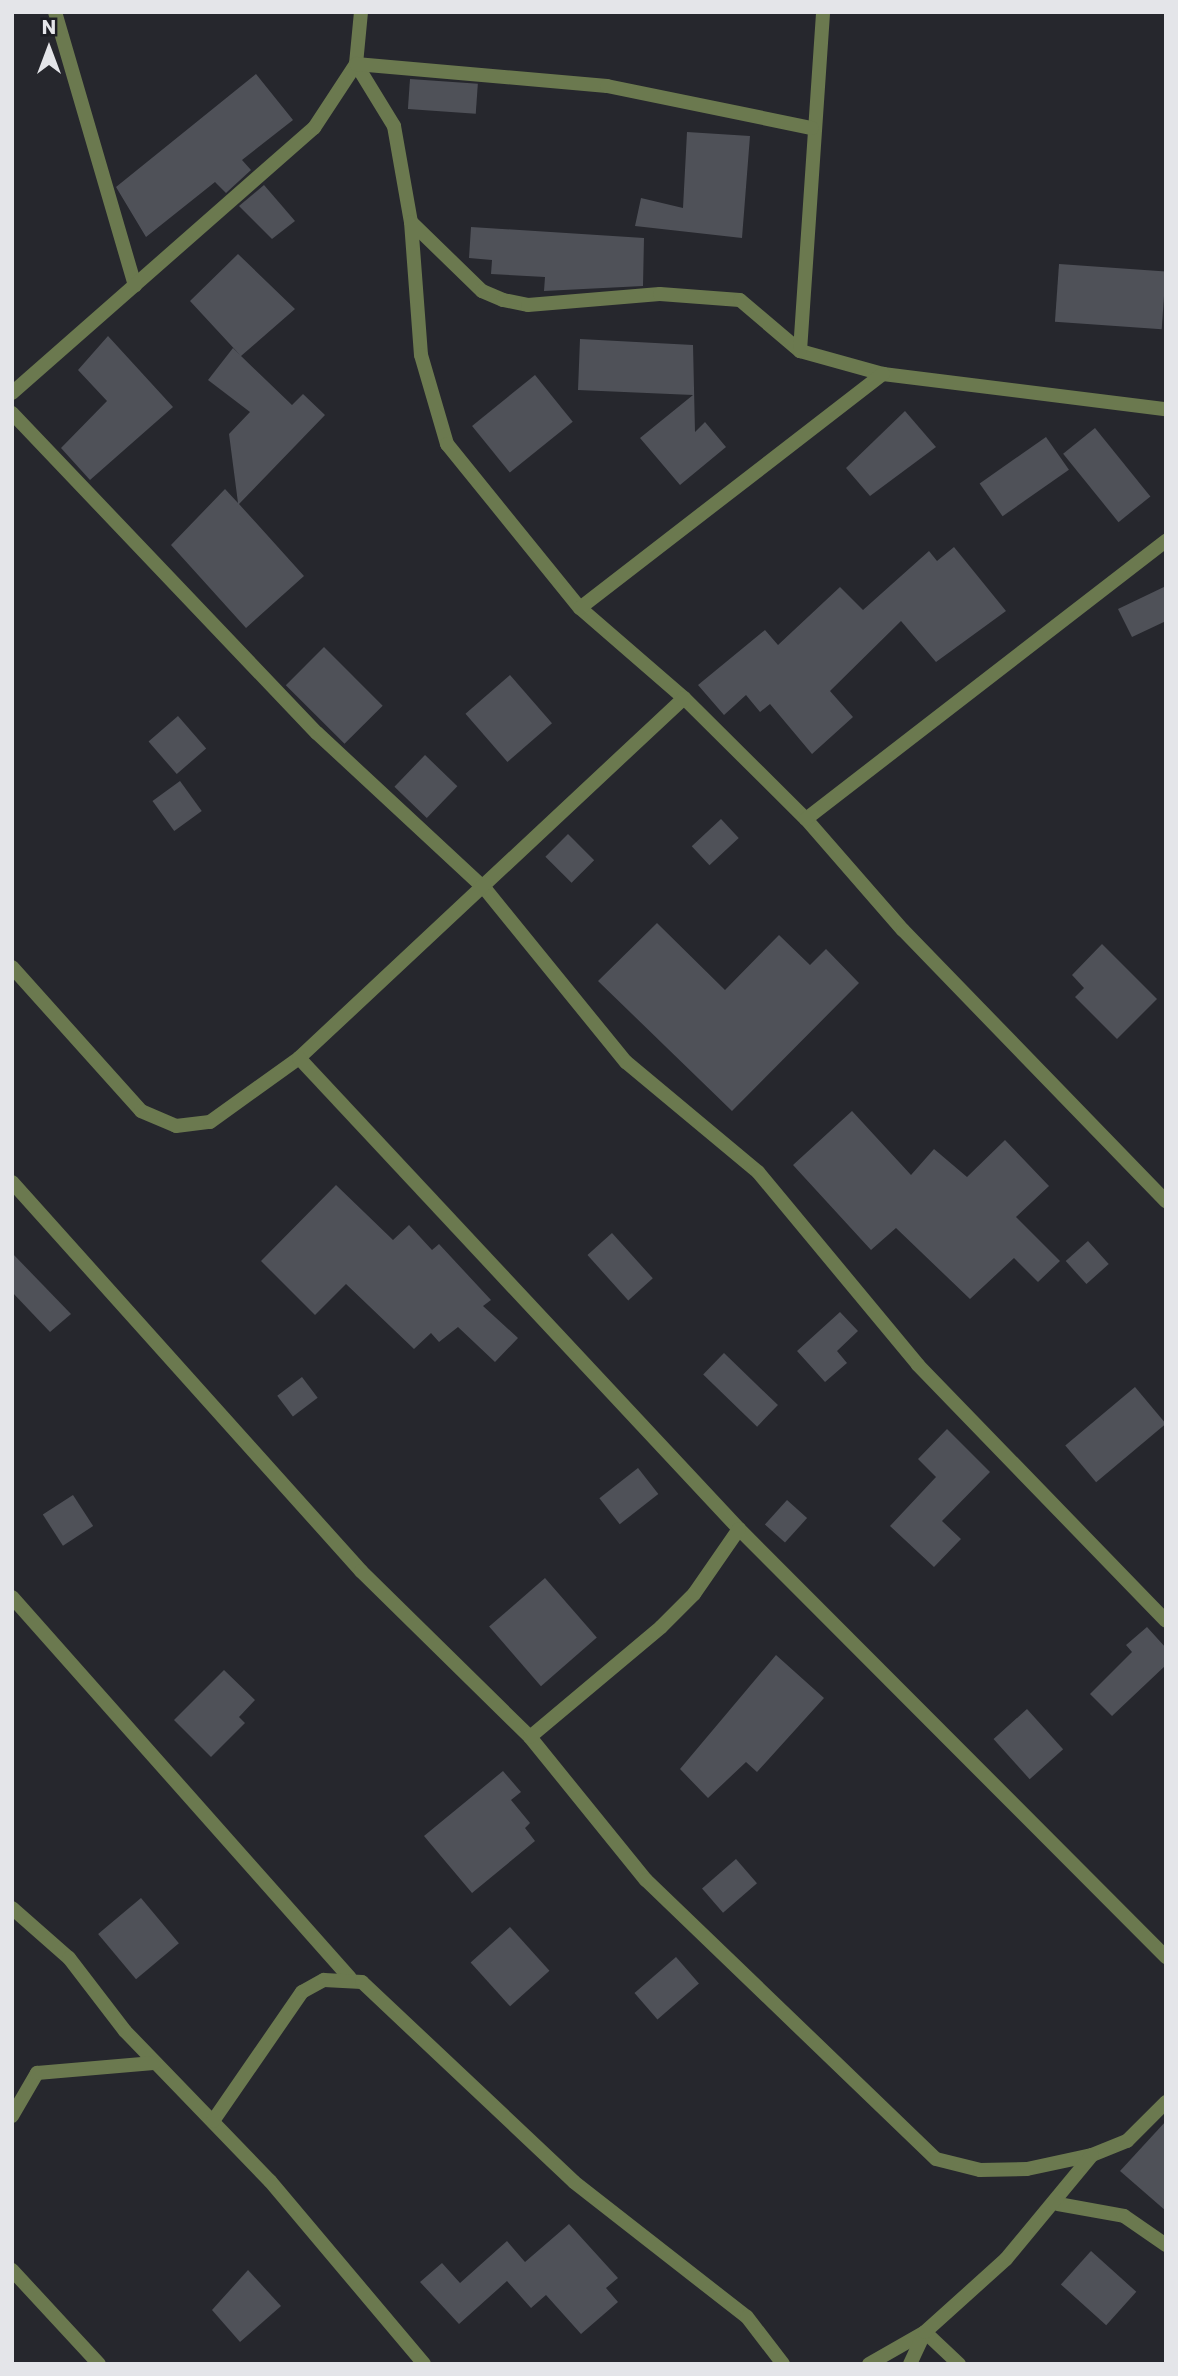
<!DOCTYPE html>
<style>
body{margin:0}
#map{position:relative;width:1178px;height:2376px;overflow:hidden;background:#26272d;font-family:Poppins,sans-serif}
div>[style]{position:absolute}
.building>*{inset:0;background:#4f5158;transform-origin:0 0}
.street>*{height:14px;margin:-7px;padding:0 7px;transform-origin:7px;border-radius:7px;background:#6b794f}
span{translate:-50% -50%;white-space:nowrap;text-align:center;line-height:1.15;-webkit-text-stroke:6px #1c1d23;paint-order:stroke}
.frame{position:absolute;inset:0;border:14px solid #e4e5e9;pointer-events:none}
.north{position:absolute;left:14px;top:14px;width:70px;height:70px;-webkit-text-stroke:5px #1c1d23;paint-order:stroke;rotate:0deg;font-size:19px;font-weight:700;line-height:28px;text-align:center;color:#e4e5e9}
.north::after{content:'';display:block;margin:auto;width:24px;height:32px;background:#e4e5e9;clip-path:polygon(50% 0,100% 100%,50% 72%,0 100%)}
</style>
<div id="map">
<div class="building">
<div style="clip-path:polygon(256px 74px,293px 120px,242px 160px,251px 170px,226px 193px,215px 182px,146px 237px,116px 187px)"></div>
<div style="left:410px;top:79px;width:68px;height:30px;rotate:4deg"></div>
<div style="clip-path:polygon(687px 132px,750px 136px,742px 238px,635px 226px,641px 198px,683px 208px)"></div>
<div style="clip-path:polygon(264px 185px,295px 221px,272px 239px,239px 206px)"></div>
<div style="clip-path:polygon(471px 227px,644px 238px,643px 286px,544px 291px,545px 277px,491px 274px,492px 260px,469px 258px)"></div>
<div style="clip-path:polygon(238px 254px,295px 309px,241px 356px,292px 405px,303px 394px,325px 415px,239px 504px,304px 576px,246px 628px,171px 545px,225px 489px,238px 503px,229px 434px,250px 412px,208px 380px,233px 348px,240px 355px,190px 301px)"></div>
<div style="left:1059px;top:264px;width:107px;height:58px;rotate:4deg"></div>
<div style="clip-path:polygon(108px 336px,173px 407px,90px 480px,61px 448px,107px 401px,78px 370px)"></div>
<div style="clip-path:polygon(580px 339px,693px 345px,695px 432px,705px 422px,726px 447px,680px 485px,640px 438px,693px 395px,578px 390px)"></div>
<div style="left:535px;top:375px;width:60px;height:81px;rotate:51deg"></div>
<div style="clip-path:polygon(905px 411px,936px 447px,870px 496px,846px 468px)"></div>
<div style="left:1095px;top:428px;width:88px;height:41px;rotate:51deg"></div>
<div style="left:1046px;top:437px;width:40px;height:81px;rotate:55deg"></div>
<div style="clip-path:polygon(954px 547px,1006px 611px,936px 662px,901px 621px,830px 691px,853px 717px,812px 754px,770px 704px,760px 712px,746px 695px,724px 715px,698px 685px,765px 630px,778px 645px,840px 587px,863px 610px,929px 551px,937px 561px)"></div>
<div style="clip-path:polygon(1166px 586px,1166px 621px,1132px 637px,1118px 609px)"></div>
<div style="left:324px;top:647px;width:83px;height:54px;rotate:45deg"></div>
<div style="left:510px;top:675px;width:64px;height:59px;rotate:49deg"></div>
<div style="left:178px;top:716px;width:43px;height:39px;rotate:49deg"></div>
<div style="left:425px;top:755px;width:45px;height:44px;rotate:44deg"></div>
<div style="left:180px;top:781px;width:37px;height:34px;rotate:54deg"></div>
<div style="left:721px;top:819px;width:26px;height:40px;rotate:47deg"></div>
<div style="left:568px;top:834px;width:37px;height:32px;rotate:45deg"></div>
<div style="clip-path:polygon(657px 923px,725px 990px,779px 935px,810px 965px,826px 949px,859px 983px,732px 1111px,598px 981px)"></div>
<div style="clip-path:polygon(1102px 944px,1157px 999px,1117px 1039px,1075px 997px,1084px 988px,1072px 975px)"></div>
<div style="clip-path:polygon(852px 1111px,911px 1175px,934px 1149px,967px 1177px,1005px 1140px,1049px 1186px,1016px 1217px,1060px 1261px,1038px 1282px,1014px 1258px,970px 1299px,896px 1228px,871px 1250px,793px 1165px)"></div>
<div style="clip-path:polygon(336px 1185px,393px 1240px,409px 1225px,432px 1250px,439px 1244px,491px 1300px,483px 1306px,518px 1338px,495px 1362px,458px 1327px,439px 1342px,431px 1333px,414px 1349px,346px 1284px,315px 1315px,261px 1261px)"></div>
<div style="left:612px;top:1233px;width:61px;height:33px;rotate:48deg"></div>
<div style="left:1088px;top:1241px;width:31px;height:30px;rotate:48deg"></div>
<div style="clip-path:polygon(12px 1253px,71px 1314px,50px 1332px,12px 1292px)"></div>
<div style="clip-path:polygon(840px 1312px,858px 1331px,837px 1351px,847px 1363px,825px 1382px,797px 1351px)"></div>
<div style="left:724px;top:1353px;width:75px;height:30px;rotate:44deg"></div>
<div style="left:302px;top:1377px;width:26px;height:31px;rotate:53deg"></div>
<div style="left:1135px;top:1387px;width:48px;height:91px;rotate:50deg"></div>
<div style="clip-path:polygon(947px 1429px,990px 1472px,942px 1521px,961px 1539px,934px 1567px,890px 1526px,936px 1477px,918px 1459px)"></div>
<div style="left:638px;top:1468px;width:33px;height:49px;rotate:52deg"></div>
<div style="left:73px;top:1495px;width:37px;height:36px;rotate:57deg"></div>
<div style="left:787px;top:1500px;width:27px;height:33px;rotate:42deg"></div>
<div style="left:545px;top:1578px;width:79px;height:74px;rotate:49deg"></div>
<div style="clip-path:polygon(1147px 1627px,1166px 1648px,1166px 1665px,1112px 1716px,1090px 1694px,1132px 1652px,1126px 1645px)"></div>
<div style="clip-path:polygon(776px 1655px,824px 1698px,757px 1772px,746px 1762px,708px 1798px,680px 1769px)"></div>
<div style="clip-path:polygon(224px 1670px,255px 1700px,239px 1717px,245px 1723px,211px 1757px,174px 1720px)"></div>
<div style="left:1027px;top:1709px;width:54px;height:45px;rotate:48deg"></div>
<div style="clip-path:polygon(503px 1771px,521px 1792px,511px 1800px,530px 1823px,525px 1828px,535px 1841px,472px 1893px,424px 1836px)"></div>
<div style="left:736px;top:1859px;width:32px;height:45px;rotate:49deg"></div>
<div style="left:141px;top:1898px;width:59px;height:56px;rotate:50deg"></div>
<div style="left:510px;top:1927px;width:59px;height:53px;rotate:48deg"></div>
<div style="left:676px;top:1957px;width:35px;height:55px;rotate:49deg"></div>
<div style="clip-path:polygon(1166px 2121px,1166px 2211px,1120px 2171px)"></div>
<div style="clip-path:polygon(569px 2224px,618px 2278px,606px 2288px,618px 2302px,581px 2334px,546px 2295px,531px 2308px,507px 2281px,459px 2324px,420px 2282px,442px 2263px,460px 2283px,507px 2241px,525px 2262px)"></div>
<div style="left:1091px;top:2251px;width:61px;height:45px;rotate:42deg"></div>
<div style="clip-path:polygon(248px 2270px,281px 2306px,240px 2342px,212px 2310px)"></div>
</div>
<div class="street">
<div style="left:55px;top:12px;width:285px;rotate:73.7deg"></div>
<div style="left:361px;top:12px;width:52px;rotate:95.5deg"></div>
<div style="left:356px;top:64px;width:73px;rotate:58.5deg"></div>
<div style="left:394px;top:126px;width:97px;rotate:80deg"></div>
<div style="left:411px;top:222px;width:133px;rotate:85.7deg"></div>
<div style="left:421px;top:355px;width:93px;rotate:73.7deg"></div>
<div style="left:447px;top:444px;width:211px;rotate:51deg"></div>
<div style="left:580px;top:608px;width:138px;rotate:40.9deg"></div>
<div style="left:684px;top:698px;width:172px;rotate:44.8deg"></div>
<div style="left:806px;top:819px;width:147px;rotate:48.9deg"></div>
<div style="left:903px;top:930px;width:378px;rotate:45.9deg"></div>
<div style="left:411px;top:222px;width:99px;rotate:44.2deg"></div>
<div style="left:482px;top:291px;width:23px;rotate:23deg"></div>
<div style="left:503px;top:300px;width:25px;rotate:11deg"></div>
<div style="left:528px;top:305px;width:132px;rotate:-4.8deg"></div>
<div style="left:660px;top:294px;width:80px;rotate:4.3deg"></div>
<div style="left:740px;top:300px;width:79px;rotate:40.4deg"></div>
<div style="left:800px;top:351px;width:86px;rotate:15.5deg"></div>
<div style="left:883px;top:374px;width:285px;rotate:7.1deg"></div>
<div style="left:800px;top:351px;width:340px;rotate:-86.1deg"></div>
<div style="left:12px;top:393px;width:402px;rotate:-41.3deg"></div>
<div style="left:314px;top:128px;width:77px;rotate:-56.7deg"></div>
<div style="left:356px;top:64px;width:252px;rotate:5deg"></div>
<div style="left:607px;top:86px;width:209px;rotate:11.6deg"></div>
<div style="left:12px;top:413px;width:442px;rotate:46.4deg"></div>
<div style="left:317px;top:733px;width:231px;rotate:42.9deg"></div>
<div style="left:486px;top:890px;width:222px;rotate:50.9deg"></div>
<div style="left:626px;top:1062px;width:172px;rotate:39.8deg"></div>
<div style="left:758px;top:1172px;width:251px;rotate:50.3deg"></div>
<div style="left:918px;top:1365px;width:356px;rotate:45.9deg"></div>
<div style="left:580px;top:608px;width:383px;rotate:-37.7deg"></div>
<div style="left:806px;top:819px;width:455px;rotate:-37.7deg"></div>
<div style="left:12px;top:967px;width:193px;rotate:48.1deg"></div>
<div style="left:141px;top:1111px;width:38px;rotate:23deg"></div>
<div style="left:176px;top:1126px;width:34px;rotate:-7deg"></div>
<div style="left:210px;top:1122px;width:110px;rotate:-35.7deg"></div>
<div style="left:299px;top:1058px;width:527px;rotate:-43.08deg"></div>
<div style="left:299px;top:1058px;width:645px;rotate:46.95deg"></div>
<div style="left:739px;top:1529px;width:605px;rotate:45.07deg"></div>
<div style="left:12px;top:1182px;width:523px;rotate:48.1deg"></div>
<div style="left:361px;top:1571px;width:237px;rotate:44.5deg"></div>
<div style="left:530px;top:1737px;width:184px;rotate:51deg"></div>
<div style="left:646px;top:1880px;width:402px;rotate:43.9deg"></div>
<div style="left:936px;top:2159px;width:45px;rotate:14deg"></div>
<div style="left:980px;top:2170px;width:47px;rotate:-1.2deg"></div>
<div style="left:1027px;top:2169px;width:66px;rotate:-12.2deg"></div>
<div style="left:1092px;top:2155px;width:38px;rotate:-22deg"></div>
<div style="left:1127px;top:2141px;width:55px;rotate:-45deg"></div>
<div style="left:12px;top:1597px;width:509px;rotate:48.42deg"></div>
<div style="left:530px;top:1737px;width:171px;rotate:-40deg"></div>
<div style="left:661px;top:1627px;width:47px;rotate:-45deg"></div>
<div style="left:694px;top:1594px;width:79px;rotate:-55.3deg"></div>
<div style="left:12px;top:1908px;width:76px;rotate:41.3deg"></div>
<div style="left:69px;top:1958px;width:92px;rotate:52.5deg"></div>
<div style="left:125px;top:2031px;width:209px;rotate:46deg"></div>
<div style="left:270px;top:2181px;width:239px;rotate:49.9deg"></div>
<div style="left:12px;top:2116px;width:50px;rotate:-59.8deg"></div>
<div style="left:37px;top:2073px;width:117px;rotate:-4.9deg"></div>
<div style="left:213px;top:2121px;width:157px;rotate:-55.4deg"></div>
<div style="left:302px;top:1992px;width:25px;rotate:-29deg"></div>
<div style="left:324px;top:1980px;width:38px;rotate:3deg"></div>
<div style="left:362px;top:1982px;width:291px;rotate:43.3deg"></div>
<div style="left:574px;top:2182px;width:219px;rotate:38deg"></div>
<div style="left:747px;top:2317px;width:59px;rotate:52.5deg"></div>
<div style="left:1058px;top:2204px;width:67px;rotate:10.3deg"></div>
<div style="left:1124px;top:2216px;width:51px;rotate:34.6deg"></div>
<div style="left:12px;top:2270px;width:128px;rotate:47.2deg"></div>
<div style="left:869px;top:2364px;width:64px;rotate:-29.7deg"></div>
<div style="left:925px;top:2332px;width:47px;rotate:43.3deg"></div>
<div style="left:910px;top:2364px;width:35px;rotate:-65deg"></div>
<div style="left:925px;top:2332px;width:109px;rotate:-42deg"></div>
<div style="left:1006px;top:2259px;width:135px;rotate:-50.4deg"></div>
</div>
<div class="frame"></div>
<div class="north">N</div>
</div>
